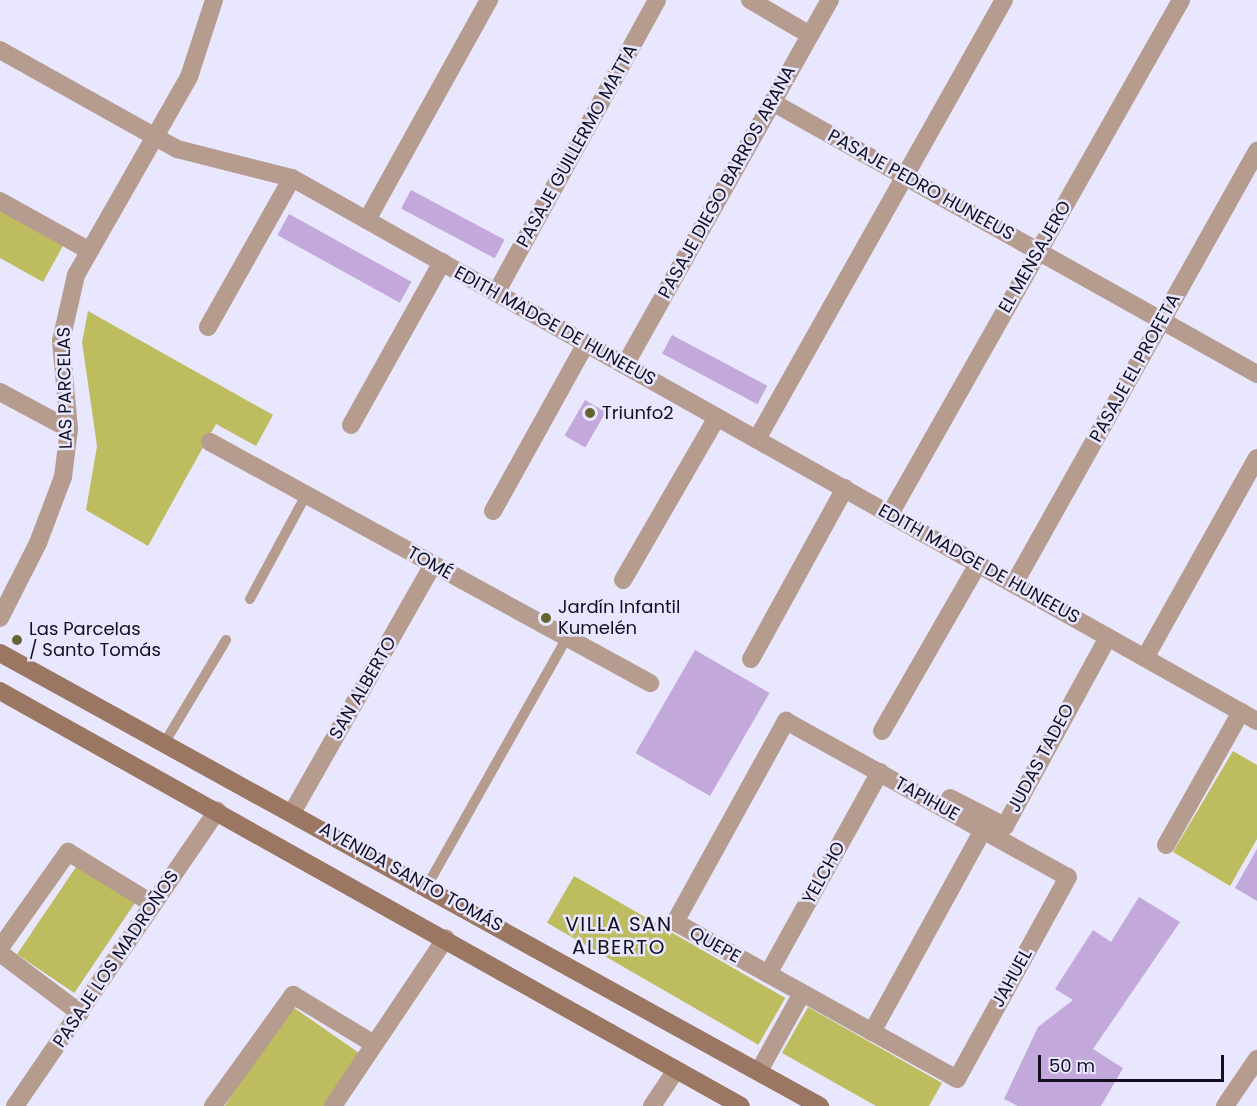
<!DOCTYPE html>
<meta charset="utf-8">
<style>
body{margin:0}
#map{position:relative;width:1257px;height:1106px;overflow:hidden;background:#e8e7fe;font-family:Poppins,sans-serif}
div>[style]{position:absolute}
.green>*{inset:0;background:#bdbc5e;transform-origin:0 0}
.building>*{inset:0;background:#c3a8dc;transform-origin:0 0}
.service>*{height:10px;margin:-5px;padding:0 5px;transform-origin:5px;border-radius:5px;background:#b59c8f}
.minor>*{height:18px;margin:-9px;padding:0 9px;transform-origin:9px;border-radius:9px;background:#b59c8f}
.tertiary>*{height:18px;margin:-9px;padding:0 9px;transform-origin:9px;border-radius:9px;background:#b59c8f}
.secondary>*{height:18px;margin:-9px;padding:0 9px;transform-origin:9px;border-radius:9px;background:#9a7663}
.dots>*{width:16px;height:16px;translate:-50% -50%;box-sizing:border-box;border:3px solid #e8e7fe;border-radius:50%}
span{translate:-50% -50%;white-space:nowrap;text-align:center;line-height:1.15;-webkit-text-stroke:5px #e8e7fe;paint-order:stroke}
.street-label{font-size:18px;color:#120f23}
.poi-label{font-size:18px;color:#120f23}
.left{translate:0 -50%;text-align:left}
.neighbourhood-label{font-size:20px;color:#120f23;letter-spacing:1.5px}
.scale{position:absolute;left:1038px;top:1055px;width:186px;height:27px;box-sizing:border-box;border:3px solid #120f23;border-top:0;padding-left:8px;font-size:18px;line-height:21px;white-space:nowrap;color:#120f23;-webkit-text-stroke:4px #e8e7fe;paint-order:stroke}
</style>
<div id="map">
<div class="green">
<div style="clip-path:polygon(0 209px,64px 244px,43px 282px,0 258px)"></div>
<div style="clip-path:polygon(88px 311px,273px 415px,256px 446px,216px 424px,148px 546px,86px 510px,97px 446px,82px 342px)"></div>
<div style="clip-path:polygon(1233px 751px,1257px 765px,1257px 839px,1230px 886px,1173px 852px)"></div>
<div style="left:78px;top:864px;width:69px;height:109px;rotate:34deg"></div>
<div style="left:574px;top:876px;width:244px;height:54px;rotate:30deg"></div>
<div style="clip-path:polygon(290px 1005px,362px 1055px,327px 1106px,225px 1106px)"></div>
<div style="clip-path:polygon(808px 1007px,942px 1083px,929px 1106px,876px 1106px,782px 1053px)"></div>
</div>
<div class="building">
<div style="left:411px;top:190px;width:106px;height:21px;rotate:28deg"></div>
<div style="left:289px;top:214px;width:140px;height:24px;rotate:29deg"></div>
<div style="left:672px;top:335px;width:108px;height:21px;rotate:28deg"></div>
<div style="left:585px;top:400px;width:24px;height:41px;rotate:30deg"></div>
<div style="left:695px;top:650px;width:86px;height:119px;rotate:30deg"></div>
<div style="clip-path:polygon(1257px 849px,1257px 901px,1235px 888px)"></div>
<div style="clip-path:polygon(1139px 897px,1180px 922px,1093px 1049px,1123px 1068px,1101px 1106px,1018px 1106px,1004px 1099px,1038px 1027px,1073px 1000px,1055px 989px,1093px 930px,1111px 942px)"></div>
</div>
<div class="service">
<div style="left:250px;top:599px;width:118px;rotate:-61.7deg"></div>
<div style="left:165px;top:742px;width:119px;rotate:-59.1deg"></div>
<div style="left:427px;top:886px;width:285px;rotate:-60.6deg"></div>
</div>
<div class="minor">
<div style="left:750px;top:0;width:69px;rotate:30.3deg"></div>
<div style="left:0;top:50px;width:203px;rotate:29.2deg"></div>
<div style="left:177px;top:149px;width:119px;rotate:14.2deg"></div>
<div style="left:292px;top:178px;width:1107px;rotate:29.37deg"></div>
<div style="left:772px;top:102px;width:556px;rotate:29.28deg"></div>
<div style="left:0;top:201px;width:101px;rotate:29.1deg"></div>
<div style="left:367px;top:220px;width:252px;rotate:-61deg"></div>
<div style="left:496px;top:293px;width:334px;rotate:-61.2deg"></div>
<div style="left:208px;top:327px;width:171px;rotate:-60.6deg"></div>
<div style="left:625px;top:365px;width:419px;rotate:-60.7deg"></div>
<div style="left:0;top:392px;width:78px;rotate:28.2deg"></div>
<div style="left:351px;top:425px;width:187px;rotate:-60.8deg"></div>
<div style="left:757px;top:439px;width:504px;rotate:-60.64deg"></div>
<div style="left:210px;top:442px;width:502px;rotate:28.71deg"></div>
<div style="left:493px;top:511px;width:192px;rotate:-61deg"></div>
<div style="left:890px;top:514px;width:591px;rotate:-60.48deg"></div>
<div style="left:623px;top:580px;width:188px;rotate:-60deg"></div>
<div style="left:1014px;top:584px;width:497px;rotate:-60.7deg"></div>
<div style="left:0;top:618px;width:84px;rotate:-63.1deg"></div>
<div style="left:38px;top:543px;width:71px;rotate:-69.3deg"></div>
<div style="left:63px;top:477px;width:48px;rotate:-82.9deg"></div>
<div style="left:69px;top:429px;width:88px;rotate:-95.2deg"></div>
<div style="left:61px;top:341px;width:68px;rotate:-77.2deg"></div>
<div style="left:76px;top:275px;width:228px;rotate:-60.3deg"></div>
<div style="left:189px;top:77px;width:81px;rotate:-72deg"></div>
<div style="left:1145px;top:658px;width:229px;rotate:-60.8deg"></div>
<div style="left:751px;top:659px;width:195px;rotate:-61.2deg"></div>
<div style="left:786px;top:721px;width:322px;rotate:29deg"></div>
<div style="left:1068px;top:877px;width:230px;rotate:118.8deg"></div>
<div style="left:957px;top:1079px;width:323px;rotate:-150.9deg"></div>
<div style="left:675px;top:922px;width:230px;rotate:-61.1deg"></div>
<div style="left:882px;top:731px;width:193px;rotate:-60.1deg"></div>
<div style="left:950px;top:798px;width:62px;rotate:27deg"></div>
<div style="left:1005px;top:826px;width:215px;rotate:-61.4deg"></div>
<div style="left:293px;top:811px;width:283px;rotate:-60.4deg"></div>
<div style="left:1166px;top:845px;width:153px;rotate:-60.6deg"></div>
<div style="left:0;top:948px;width:118px;rotate:-54.7deg"></div>
<div style="left:68px;top:852px;width:100px;rotate:31.5deg"></div>
<div style="left:0;top:953px;width:100px;rotate:36.9deg"></div>
<div style="left:768px;top:974px;width:231px;rotate:-61deg"></div>
<div style="left:872px;top:1032px;width:230px;rotate:-61.2deg"></div>
<div style="left:759px;top:1071px;width:89px;rotate:-61.1deg"></div>
<div style="left:15px;top:1106px;width:358px;rotate:-55.6deg"></div>
<div style="left:213px;top:1106px;width:137px;rotate:-54.2deg"></div>
<div style="left:293px;top:995px;width:95px;rotate:31.2deg"></div>
<div style="left:333px;top:1106px;width:202px;rotate:-56.1deg"></div>
<div style="left:652px;top:1106px;width:43px;rotate:-56.3deg"></div>
</div>
<div class="tertiary">
<div style="left:1225px;top:1106px;width:57px;rotate:-55.8deg"></div>
</div>
<div class="secondary">
<div style="left:0;top:653px;width:937px;rotate:28.92deg"></div>
<div style="left:0;top:691px;width:849px;rotate:29.25deg"></div>
</div>
<div class="dots">
<div style="left:590px;top:413px;background:#656431"></div>
<div style="left:546px;top:618px;background:#656431"></div>
<div style="left:17px;top:640px;background:#656431"></div>
</div>
<div class="street-label">
<span style="left:577px;top:146px;rotate:-61deg">PASAJE GUILLERMO MATTA</span>
<span style="left:727px;top:182px;rotate:-61deg">PASAJE DIEGO BARROS ARANA</span>
<span style="left:921px;top:185px;rotate:29deg">PASAJE PEDRO HUNEEUS</span>
<span style="left:1035px;top:257px;rotate:-60deg">EL MENSAJERO</span>
<span style="left:555px;top:326px;rotate:29deg">EDITH MADGE DE HUNEEUS</span>
<span style="left:1135px;top:368px;rotate:-61deg">PASAJE EL PROFETA</span>
<span style="left:65px;top:388px;rotate:-91deg">LAS PARCELAS</span>
<span style="left:430px;top:563px;rotate:29deg">TOMÉ</span>
<span style="left:979px;top:564px;rotate:29deg">EDITH MADGE DE HUNEEUS</span>
<span style="left:363px;top:688px;rotate:-60deg">SAN ALBERTO</span>
<span style="left:1041px;top:758px;rotate:-62deg">JUDAS TADEO</span>
<span style="left:927px;top:799px;rotate:29deg">TAPIHUE</span>
<span style="left:824px;top:873px;rotate:-61deg">YELCHO</span>
<span style="left:411px;top:877px;rotate:29deg">AVENIDA SANTO TOMÁS</span>
<span style="left:715px;top:945px;rotate:29deg">QUEPE</span>
<span style="left:116px;top:959px;rotate:-56deg">PASAJE LOS MADROÑOS</span>
<span style="left:1012px;top:978px;rotate:-61deg">JAHUEL</span>
</div>
<div class="poi-label">
<span class="left" style="left:602px;top:413px">Triunfo2</span>
<span class="left" style="left:558px;top:618px">Jardín Infantil<br>Kumelén</span>
<span class="left" style="left:29px;top:640px">Las Parcelas<br>/ Santo Tomás</span>
</div>
<div class="neighbourhood-label">
<span style="left:619px;top:936px">VILLA SAN<br>ALBERTO</span>
</div>
<div class="scale">50 m</div>
</div>
